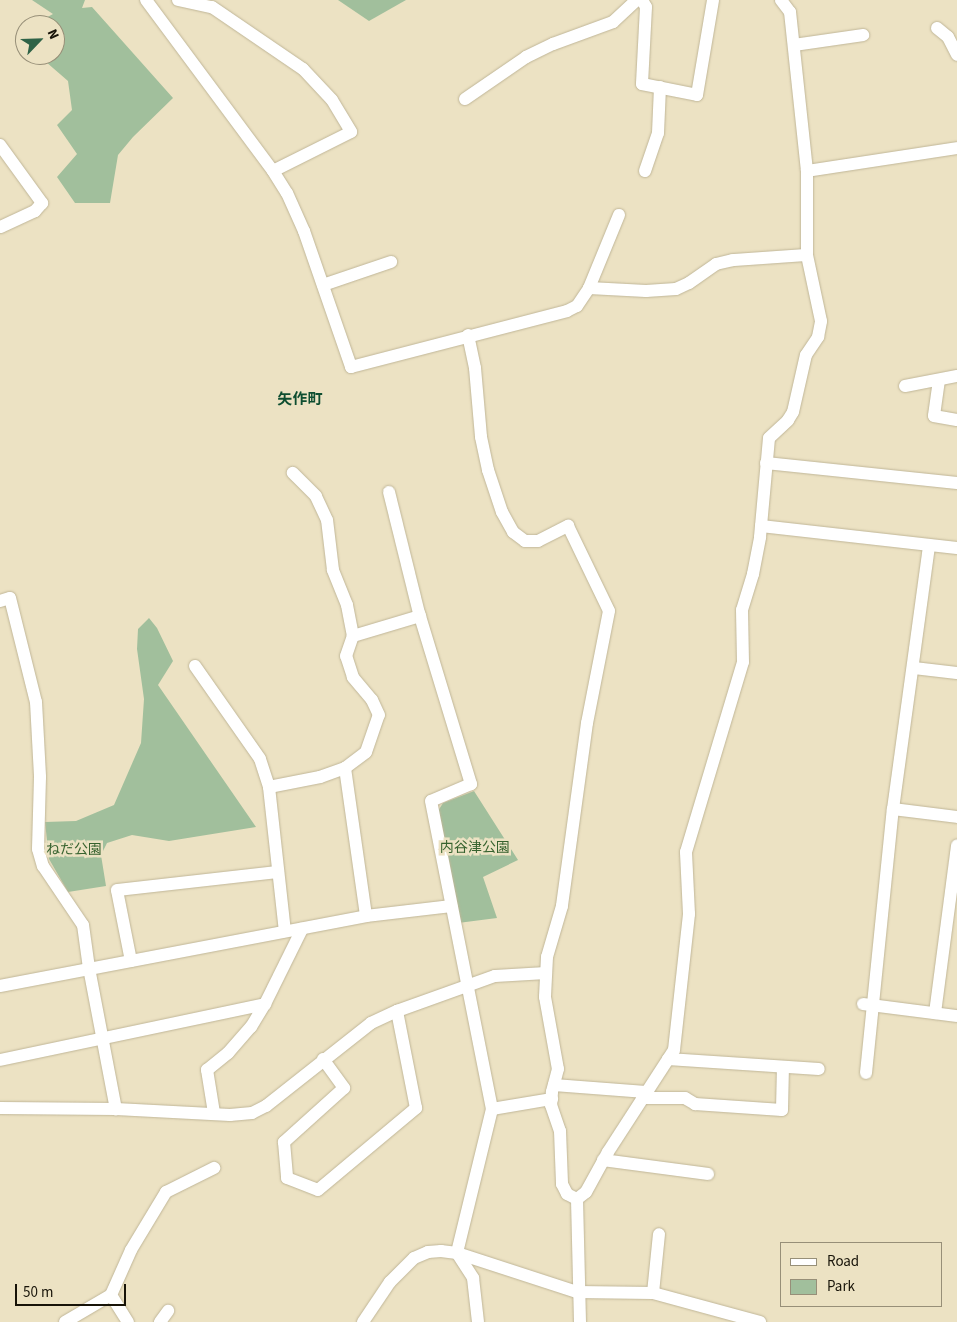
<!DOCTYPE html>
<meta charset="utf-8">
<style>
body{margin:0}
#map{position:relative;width:957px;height:1322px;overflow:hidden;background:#ece2c3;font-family:"Source Sans 3","Noto Sans JP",sans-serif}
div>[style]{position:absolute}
.green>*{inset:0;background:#a1bf9c}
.roads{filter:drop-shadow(0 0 1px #c0b698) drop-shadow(0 0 1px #c0b698)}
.minor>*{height:12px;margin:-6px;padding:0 6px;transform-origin:6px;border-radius:6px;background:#fff}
span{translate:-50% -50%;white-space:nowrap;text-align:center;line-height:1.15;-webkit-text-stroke:5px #ece2c3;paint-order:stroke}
.park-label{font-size:14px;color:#36622e}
.neighbourhood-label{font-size:15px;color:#0e4e31;font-weight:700}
.legend{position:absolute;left:780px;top:1242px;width:162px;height:65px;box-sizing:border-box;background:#ece2c3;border:1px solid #978f78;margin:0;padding:6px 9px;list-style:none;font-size:15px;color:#171308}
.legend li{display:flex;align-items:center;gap:10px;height:25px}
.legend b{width:25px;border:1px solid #978f78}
.north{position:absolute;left:15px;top:15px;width:50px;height:50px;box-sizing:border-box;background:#ece2c3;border:1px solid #978f78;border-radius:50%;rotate:66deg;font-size:14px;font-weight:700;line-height:20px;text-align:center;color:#171308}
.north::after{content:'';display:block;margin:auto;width:18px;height:22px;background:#2f6347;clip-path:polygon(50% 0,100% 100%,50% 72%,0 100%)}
.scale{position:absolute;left:15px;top:1284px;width:111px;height:22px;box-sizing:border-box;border:2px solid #171308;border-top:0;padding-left:6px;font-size:15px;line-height:18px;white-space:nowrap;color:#171308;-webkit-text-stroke:4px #ece2c3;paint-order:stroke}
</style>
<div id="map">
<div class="green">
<div style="clip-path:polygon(32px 0,85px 0,82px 8px,92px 7px,173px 98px,133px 137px,118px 155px,110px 203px,75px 203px,57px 177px,77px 154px,57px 125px,72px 110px,68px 81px,38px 55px,55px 55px,55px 25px,33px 25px,53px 14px)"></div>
<div style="clip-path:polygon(338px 0,406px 0,369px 21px)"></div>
<div style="clip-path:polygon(149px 618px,157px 628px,173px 661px,158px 685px,256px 827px,169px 841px,132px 835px,107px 843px,101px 855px,106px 886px,68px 892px,49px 859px,45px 822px,76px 821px,114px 805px,141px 743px,144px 699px,137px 649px,138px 629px)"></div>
<div style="clip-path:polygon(474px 791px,518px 860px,483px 877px,497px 918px,458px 923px,438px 811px,443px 803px)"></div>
</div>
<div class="roads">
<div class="minor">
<div style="left:146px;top:0;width:213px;rotate:53.4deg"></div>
<div style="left:273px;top:171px;width:26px;rotate:58deg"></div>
<div style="left:287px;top:193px;width:42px;rotate:65.9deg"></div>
<div style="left:304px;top:231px;width:144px;rotate:70.9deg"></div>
<div style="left:351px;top:367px;width:223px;rotate:-14.5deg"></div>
<div style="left:567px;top:311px;width:11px;rotate:-27deg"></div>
<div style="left:577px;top:306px;width:22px;rotate:-56deg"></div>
<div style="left:589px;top:288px;width:79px;rotate:-67.7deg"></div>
<div style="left:178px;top:0;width:35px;rotate:12deg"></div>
<div style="left:212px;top:7px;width:110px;rotate:34.3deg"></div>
<div style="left:303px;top:69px;width:42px;rotate:46.9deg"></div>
<div style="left:332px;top:100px;width:37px;rotate:59deg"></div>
<div style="left:351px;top:132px;width:87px;rotate:153.4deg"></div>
<div style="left:642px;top:0;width:8px;rotate:60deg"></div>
<div style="left:646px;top:7px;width:77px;rotate:93deg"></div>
<div style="left:642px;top:84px;width:56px;rotate:11.3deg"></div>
<div style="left:697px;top:95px;width:96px;rotate:-80.4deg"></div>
<div style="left:937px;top:28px;width:14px;rotate:39deg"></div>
<div style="left:948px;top:37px;width:20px;rotate:63deg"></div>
<div style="left:794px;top:45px;width:70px;rotate:-8.2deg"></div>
<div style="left:465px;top:99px;width:74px;rotate:-34.5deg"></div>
<div style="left:526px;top:57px;width:30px;rotate:-26deg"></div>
<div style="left:553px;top:44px;width:64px;rotate:-20.1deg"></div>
<div style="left:613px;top:22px;width:33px;rotate:-43deg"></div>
<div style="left:0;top:145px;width:72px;rotate:54.1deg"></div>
<div style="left:42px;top:203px;width:11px;rotate:131deg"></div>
<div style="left:35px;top:211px;width:38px;rotate:155deg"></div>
<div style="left:645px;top:171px;width:40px;rotate:-71.1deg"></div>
<div style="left:658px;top:133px;width:46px;rotate:-87.5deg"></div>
<div style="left:807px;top:171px;width:152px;rotate:-8.7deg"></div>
<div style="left:323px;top:285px;width:72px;rotate:-18.7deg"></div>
<div style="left:589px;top:288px;width:57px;rotate:3deg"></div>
<div style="left:646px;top:291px;width:30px;rotate:-4deg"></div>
<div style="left:676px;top:289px;width:14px;rotate:-25deg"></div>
<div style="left:689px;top:283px;width:33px;rotate:-35deg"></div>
<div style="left:716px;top:264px;width:17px;rotate:-13deg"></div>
<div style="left:733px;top:260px;width:74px;rotate:-3.9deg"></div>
<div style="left:468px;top:335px;width:34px;rotate:78deg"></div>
<div style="left:475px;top:368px;width:69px;rotate:85deg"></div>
<div style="left:481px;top:437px;width:34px;rotate:78deg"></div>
<div style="left:488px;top:470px;width:44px;rotate:71.6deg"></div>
<div style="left:502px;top:512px;width:23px;rotate:61deg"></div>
<div style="left:513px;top:532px;width:15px;rotate:37deg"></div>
<div style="left:525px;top:541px;width:13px"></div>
<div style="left:538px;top:541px;width:34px;rotate:-27deg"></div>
<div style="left:568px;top:526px;width:94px;rotate:64.2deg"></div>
<div style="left:609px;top:611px;width:114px;rotate:101.1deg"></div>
<div style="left:587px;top:723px;width:185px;rotate:97.8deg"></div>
<div style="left:562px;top:906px;width:53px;rotate:106.4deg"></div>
<div style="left:547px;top:957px;width:40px;rotate:92.9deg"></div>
<div style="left:545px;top:997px;width:73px;rotate:79.8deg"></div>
<div style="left:558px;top:1069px;width:24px;rotate:105deg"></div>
<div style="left:552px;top:1092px;width:13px;rotate:94deg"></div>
<div style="left:551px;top:1105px;width:28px;rotate:71deg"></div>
<div style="left:560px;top:1131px;width:53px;rotate:87.8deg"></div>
<div style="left:562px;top:1184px;width:11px;rotate:63deg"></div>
<div style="left:567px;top:1194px;width:11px;rotate:27deg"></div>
<div style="left:939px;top:380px;width:36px;rotate:98deg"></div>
<div style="left:934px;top:416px;width:23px;rotate:10deg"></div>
<div style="left:905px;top:386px;width:53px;rotate:-10.9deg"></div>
<div style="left:766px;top:463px;width:192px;rotate:6deg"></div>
<div style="left:389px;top:492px;width:125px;rotate:76.1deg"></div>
<div style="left:419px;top:613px;width:179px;rotate:73.1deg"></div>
<div style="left:471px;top:784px;width:43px;rotate:157deg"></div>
<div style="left:431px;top:801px;width:314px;rotate:78.8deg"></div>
<div style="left:492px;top:1109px;width:148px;rotate:103.7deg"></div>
<div style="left:457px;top:1253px;width:126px;rotate:18deg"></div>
<div style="left:577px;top:1292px;width:76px;rotate:0.8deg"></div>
<div style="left:653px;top:1293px;width:111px;rotate:15.2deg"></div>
<div style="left:761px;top:526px;width:197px;rotate:6.4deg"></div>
<div style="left:0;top:601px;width:10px;rotate:-17deg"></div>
<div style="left:10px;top:598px;width:107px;rotate:76deg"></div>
<div style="left:36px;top:702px;width:75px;rotate:86.9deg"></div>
<div style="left:40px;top:777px;width:72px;rotate:91.6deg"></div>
<div style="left:38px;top:849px;width:18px;rotate:74deg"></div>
<div style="left:43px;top:866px;width:71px;rotate:55.9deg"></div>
<div style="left:83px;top:925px;width:43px;rotate:82.1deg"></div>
<div style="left:89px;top:968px;width:144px;rotate:79.2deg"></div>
<div style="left:353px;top:636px;width:70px;rotate:-16.6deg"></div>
<div style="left:195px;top:666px;width:113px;rotate:55deg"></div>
<div style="left:260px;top:759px;width:29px;rotate:72deg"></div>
<div style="left:269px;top:787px;width:52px;rotate:-11.1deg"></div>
<div style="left:320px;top:777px;width:27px;rotate:-20deg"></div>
<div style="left:345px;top:768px;width:26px;rotate:-37deg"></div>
<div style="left:366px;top:752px;width:39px;rotate:-71deg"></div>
<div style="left:379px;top:715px;width:17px;rotate:-115deg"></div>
<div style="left:372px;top:700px;width:30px;rotate:-130deg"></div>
<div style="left:353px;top:677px;width:22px;rotate:-108deg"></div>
<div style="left:346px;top:656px;width:21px;rotate:-71deg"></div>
<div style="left:353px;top:636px;width:32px;rotate:-101deg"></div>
<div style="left:347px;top:605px;width:38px;rotate:-112deg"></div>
<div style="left:333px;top:570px;width:50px;rotate:-96.8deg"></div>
<div style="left:327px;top:520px;width:26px;rotate:-115deg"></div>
<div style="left:316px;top:496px;width:33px;rotate:-135deg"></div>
<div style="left:914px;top:668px;width:43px;rotate:6.6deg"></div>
<div style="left:345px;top:768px;width:149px;rotate:81.9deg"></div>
<div style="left:269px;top:787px;width:145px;rotate:83.7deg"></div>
<div style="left:893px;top:809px;width:64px;rotate:7.1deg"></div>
<div style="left:131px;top:961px;width:72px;rotate:-101.2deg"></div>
<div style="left:117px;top:890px;width:162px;rotate:-6.4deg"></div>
<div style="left:0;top:986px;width:373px;rotate:-10.8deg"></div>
<div style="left:366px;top:916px;width:86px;rotate:-6.7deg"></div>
<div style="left:863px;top:1004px;width:95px;rotate:7.3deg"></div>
<div style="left:935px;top:1013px;width:169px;rotate:-82.5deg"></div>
<div style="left:323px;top:1059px;width:36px;rotate:54deg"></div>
<div style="left:344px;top:1088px;width:81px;rotate:138deg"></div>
<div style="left:284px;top:1142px;width:36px;rotate:85deg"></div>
<div style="left:287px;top:1178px;width:33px;rotate:21deg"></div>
<div style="left:318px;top:1190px;width:128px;rotate:-39.9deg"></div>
<div style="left:416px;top:1108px;width:99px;rotate:-101.1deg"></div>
<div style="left:668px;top:1059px;width:151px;rotate:3.8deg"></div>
<div style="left:0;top:1060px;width:271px;rotate:-11.9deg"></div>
<div style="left:866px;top:1073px;width:265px;rotate:-84.2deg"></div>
<div style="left:893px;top:809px;width:266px;rotate:-82.2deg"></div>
<div style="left:554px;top:1085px;width:92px;rotate:4.4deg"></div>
<div style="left:642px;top:1098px;width:43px"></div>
<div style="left:685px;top:1098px;width:12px;rotate:31deg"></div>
<div style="left:695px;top:1104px;width:87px;rotate:3.9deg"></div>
<div style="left:782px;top:1110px;width:43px;rotate:-88.7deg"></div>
<div style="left:0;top:1108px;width:116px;rotate:0.5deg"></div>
<div style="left:116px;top:1109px;width:114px;rotate:3deg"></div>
<div style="left:230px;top:1115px;width:22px;rotate:-5deg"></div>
<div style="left:252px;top:1113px;width:16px;rotate:-27deg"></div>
<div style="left:266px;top:1106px;width:134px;rotate:-38.3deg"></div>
<div style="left:371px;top:1023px;width:29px;rotate:-25deg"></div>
<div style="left:397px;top:1011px;width:104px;rotate:-19.7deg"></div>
<div style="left:495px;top:976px;width:51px;rotate:-3.4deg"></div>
<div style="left:492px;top:1109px;width:61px;rotate:-9.5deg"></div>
<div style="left:214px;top:1113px;width:44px;rotate:-99.2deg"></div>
<div style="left:207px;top:1070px;width:27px;rotate:-39deg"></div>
<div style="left:228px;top:1053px;width:35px;rotate:-49deg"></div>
<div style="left:251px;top:1027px;width:27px;rotate:-59deg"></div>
<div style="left:265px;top:1004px;width:84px;rotate:-63.7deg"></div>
<div style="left:603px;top:1160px;width:106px;rotate:7.6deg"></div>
<div style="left:653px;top:1293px;width:59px;rotate:-84.2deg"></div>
<div style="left:111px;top:1295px;width:32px;rotate:58deg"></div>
<div style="left:65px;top:1322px;width:53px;rotate:-30.4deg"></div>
<div style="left:111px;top:1295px;width:49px;rotate:-66deg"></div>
<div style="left:131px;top:1250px;width:68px;rotate:-58.9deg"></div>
<div style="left:166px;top:1192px;width:54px;rotate:-26.6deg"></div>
<div style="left:160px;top:1322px;width:14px;rotate:-54deg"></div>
<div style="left:363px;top:1322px;width:48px;rotate:-56deg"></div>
<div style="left:390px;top:1282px;width:34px;rotate:-45deg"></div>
<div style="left:414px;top:1258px;width:15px;rotate:-23deg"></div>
<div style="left:428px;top:1252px;width:13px;rotate:-4deg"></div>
<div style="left:441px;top:1251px;width:16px;rotate:7deg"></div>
<div style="left:457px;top:1253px;width:30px;rotate:57deg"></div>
<div style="left:473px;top:1278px;width:44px;rotate:83.5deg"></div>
<div style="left:580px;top:1322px;width:123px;rotate:-91.4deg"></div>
<div style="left:577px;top:1199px;width:11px;rotate:-38deg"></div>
<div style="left:586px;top:1192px;width:46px;rotate:-61.2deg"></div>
<div style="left:608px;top:1152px;width:121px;rotate:-57.1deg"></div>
<div style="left:674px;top:1050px;width:137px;rotate:-83.7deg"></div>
<div style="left:689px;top:914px;width:62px;rotate:-92.8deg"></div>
<div style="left:686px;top:852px;width:198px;rotate:-73.3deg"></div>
<div style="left:743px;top:662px;width:52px;rotate:-91.1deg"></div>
<div style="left:742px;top:610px;width:38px;rotate:-73deg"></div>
<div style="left:753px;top:574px;width:38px;rotate:-79deg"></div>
<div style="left:760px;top:537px;width:99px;rotate:-84.8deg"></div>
<div style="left:769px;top:438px;width:26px;rotate:-43deg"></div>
<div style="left:788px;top:420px;width:9px;rotate:-58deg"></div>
<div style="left:793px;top:412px;width:58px;rotate:-77.2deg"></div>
<div style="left:806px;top:355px;width:22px;rotate:-56deg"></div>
<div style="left:818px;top:337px;width:16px;rotate:-79deg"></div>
<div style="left:821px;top:321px;width:67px;rotate:-102deg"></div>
<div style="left:807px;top:255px;width:84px;rotate:-90deg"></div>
<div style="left:807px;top:171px;width:160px;rotate:-96.1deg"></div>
<div style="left:790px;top:12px;width:15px;rotate:-127deg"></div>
</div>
</div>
<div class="park-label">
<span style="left:475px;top:848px">内谷津公園</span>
<span style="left:74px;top:850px">ねだ公園</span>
</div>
<div class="neighbourhood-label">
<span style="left:300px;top:400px">矢作町</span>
</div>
<ul class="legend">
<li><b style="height:6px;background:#fff"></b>Road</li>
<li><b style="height:14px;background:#a1bf9c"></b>Park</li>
</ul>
<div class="north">N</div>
<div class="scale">50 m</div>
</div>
